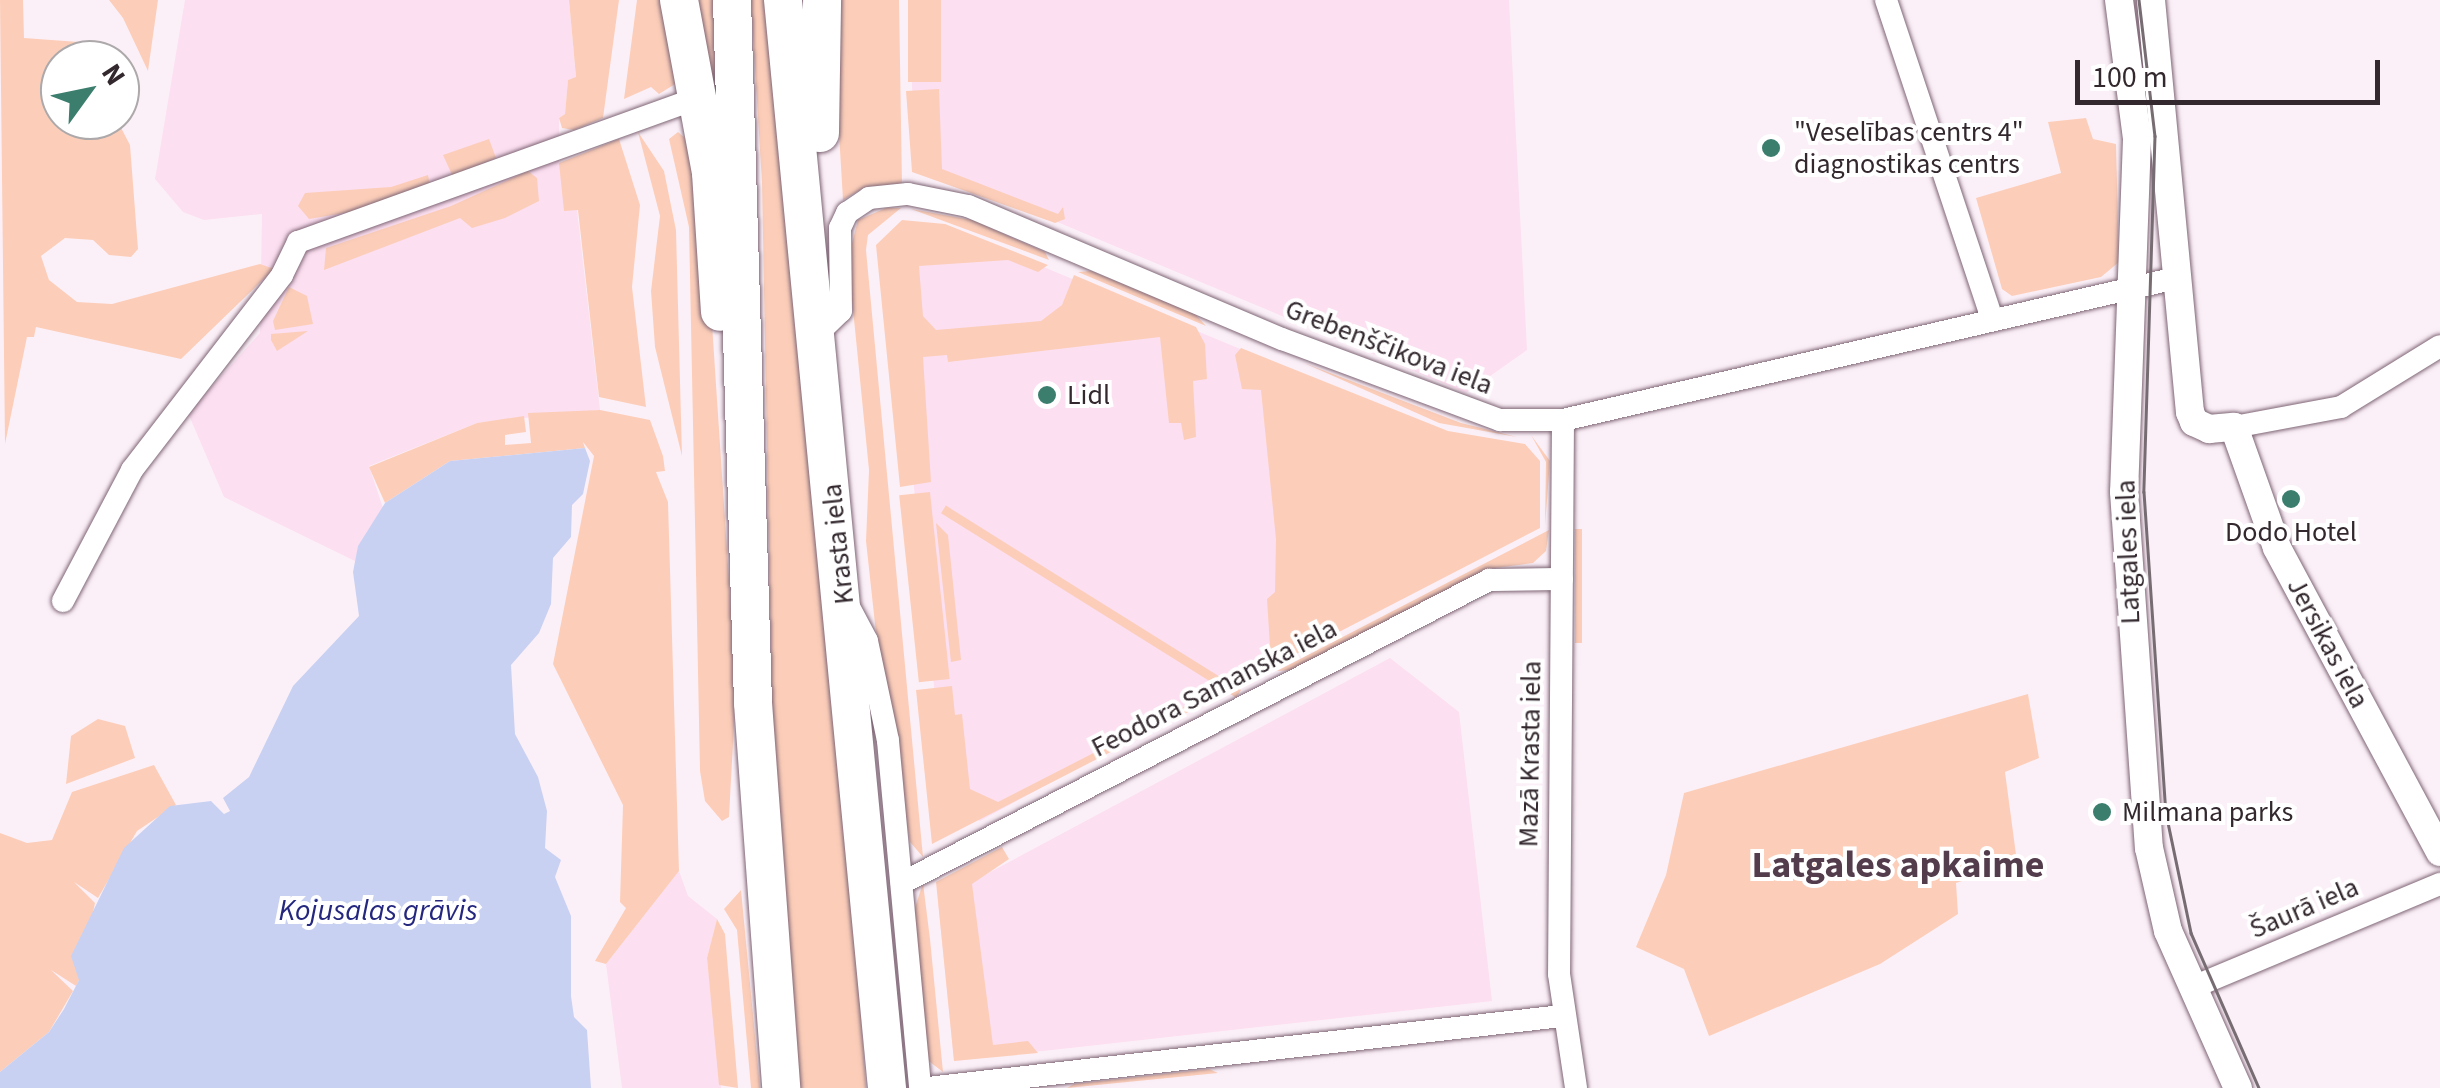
<!DOCTYPE html>
<meta charset="utf-8">
<style>
body{margin:0}
#map{position:relative;width:2440px;height:1088px;overflow:hidden;background:#fcf0f8;font-family:"Source Sans 3",sans-serif}
div>[style]{position:absolute}
.built>*{inset:0;background:#fcdff1}
.green>*{inset:0;background:#fcceb9;transform-origin:0 0}
.water>*{inset:0;background:#c9d1f2}
.roads{filter:drop-shadow(0 0 2px #7e6575) drop-shadow(0 0 2px #7e6575)}
.minor>*{height:22px;margin:-11px;padding:0 11px;transform-origin:11px;border-radius:11px;background:#fff}
.tertiary>*{height:28px;margin:-14px;padding:0 14px;transform-origin:14px;border-radius:14px;background:#fff}
.trunk>*{height:38px;margin:-19px;padding:0 19px;transform-origin:19px;border-radius:19px;background:#fff}
.tram>*{height:2.5px;margin:-1.25px;padding:0 1.25px;transform-origin:1.25px;border-radius:1.25px;background:#766c72}
.dots>*{width:28px;height:28px;translate:-50% -50%;box-sizing:border-box;border:5px solid #fff;border-radius:50%}
span{translate:-50% -50%;white-space:nowrap;text-align:center;line-height:1.15;-webkit-text-stroke:8px #fff;paint-order:stroke}
.poi-label{font-size:28px;color:#32282e}
.left{translate:0 -50%;text-align:left}
.street-label{font-size:28px;color:#32282e}
.water-label{font-size:30px;color:#25277f;font-style:italic}
.district-label{font-size:38px;color:#533c4b;font-weight:700}
.north{position:absolute;left:40px;top:40px;width:100px;height:100px;box-sizing:border-box;background:#fff;border:2px solid #ada9ab;border-radius:50%;rotate:57deg;font-size:28px;font-weight:700;line-height:40px;text-align:center;color:#32282e}
.north::after{content:'';display:block;margin:auto;width:35px;height:45px;background:#3c7e6e;clip-path:polygon(50% 0,100% 100%,50% 72%,0 100%)}
.scale{position:absolute;left:2075px;top:60px;width:305px;height:45px;box-sizing:border-box;border:5px solid #32282e;border-top:0;padding-left:12px;font-size:30px;line-height:35px;white-space:nowrap;color:#32282e;-webkit-text-stroke:8px #fff;paint-order:stroke}
</style>
<div id="map">
<div class="built">
<div style="clip-path:polygon(185px 0,569px 0,576px 78px,568px 80px,565px 114px,559px 118px,559px 163px,577px 210px,600px 410px,477px 423px,369px 466px,384px 511px,355px 561px,224px 497px,188px 413px,260px 333px,262px 214px,204px 220px,183px 212px,155px 179px)"></div>
<div style="clip-path:polygon(913px 0,1509px 0,1527px 350px,1466px 393px,916px 163px,909px 30px)"></div>
<div style="clip-path:polygon(1005px 251px,1269px 361px,1284px 655px,980px 821px,946px 805px,900px 349px,908px 258px)"></div>
<div style="clip-path:polygon(1390px 658px,1459px 712px,1492px 1001px,954px 1061px,938px 900px)"></div>
<div style="clip-path:polygon(679px 871px,688px 896px,717px 919px,707px 958px,721px 1088px,622px 1088px,606px 964px)"></div>
</div>
<div class="green">
<div style="clip-path:polygon(0 0,23px 0,24px 38px,79px 42px,87px 60px,60px 60px,60px 120px,117px 120px,130px 145px,138px 249px,131px 257px,109px 255px,93px 240px,65px 238px,41px 256px,49px 280px,77px 302px,112px 304px,260px 264px,274px 269px,181px 359px,36px 327px,34px 337px,27px 337px,5px 444px)"></div>
<div style="clip-path:polygon(109px 0,158px 0,148px 71px,123px 18px)"></div>
<div style="clip-path:polygon(569px 0,619px 0,603px 118px,574px 130px,562px 128px,559px 118px,565px 114px,568px 80px,576px 77px)"></div>
<div style="clip-path:polygon(637px 0,669px 0,680px 81px,659px 94px,651px 87px,624px 99px)"></div>
<div style="clip-path:polygon(694px 0,713px 0,726px 164px)"></div>
<div style="clip-path:polygon(751px 0,765px 0,851px 875px,866px 1088px,797px 1088px,773px 759px,762px 183px)"></div>
<div style="clip-path:polygon(831px 0,899px 0,902px 184px,865px 187px,843px 200px)"></div>
<div style="left:908px;top:0;width:33px;height:82px"></div>
<div style="clip-path:polygon(939px 89px,942px 169px,1058px 214px,1063px 207px,1065px 219px,1055px 223px,912px 172px,906px 91px)"></div>
<div style="clip-path:polygon(2086px 118px,2093px 139px,2116px 144px,2119px 262px,2101px 277px,2012px 296px,2002px 289px,1976px 198px,2061px 173px,2048px 122px)"></div>
<div style="clip-path:polygon(638px 132px,664px 171px,676px 230px,682px 456px,655px 347px,651px 291px,660px 216px)"></div>
<div style="clip-path:polygon(678px 132px,693px 145px,708px 263px,736px 687px,729px 817px,722px 821px,705px 801px,700px 771px,689px 227px,669px 139px)"></div>
<div style="clip-path:polygon(489px 139px,496px 158px,453px 177px,443px 155px)"></div>
<div style="clip-path:polygon(619px 139px,640px 205px,632px 287px,646px 407px,599px 397px,578px 210px,564px 211px,559px 163px)"></div>
<div style="clip-path:polygon(528px 171px,537px 178px,539px 201px,505px 218px,472px 228px,460px 218px,324px 270px,326px 248px,451px 206px)"></div>
<div style="clip-path:polygon(428px 175px,430px 186px,385px 206px,309px 219px,298px 206px,305px 193px,391px 187px)"></div>
<div style="clip-path:polygon(886px 208px,901px 208px,868px 235px,866px 250px,923px 857px,910px 842px,875px 624px,866px 541px,869px 470px,848px 259px,858px 220px)"></div>
<div style="clip-path:polygon(911px 209px,972px 220px,1045px 252px,1049px 260px)"></div>
<div style="clip-path:polygon(902px 220px,945px 224px,1048px 265px,1038px 272px,1008px 260px,919px 266px,923px 316px,936px 330px,1041px 321px,1062px 305px,1074px 275px,1196px 327px,1205px 344px,1207px 379px,1193px 381px,1196px 437px,1184px 440px,1181px 423px,1169px 423px,1160px 337px,948px 362px,947px 355px,923px 357px,931px 482px,900px 487px,876px 245px)"></div>
<div style="clip-path:polygon(1091px 271px,1195px 314px,1206px 326px,1078px 272px)"></div>
<div style="clip-path:polygon(289px 287px,307px 296px,313px 324px,275px 330px,273px 321px)"></div>
<div style="clip-path:polygon(308px 331px,277px 351px,271px 340px,271px 334px)"></div>
<div style="clip-path:polygon(1241px 348px,1448px 431px,1525px 444px,1540px 461px,1540px 528px,1279px 663px,1271px 662px,1267px 599px,1275px 592px,1276px 539px,1261px 390px,1242px 389px,1235px 355px)"></div>
<div style="clip-path:polygon(1304px 363px,1461px 423px,1517px 437px,1439px 423px)"></div>
<div style="clip-path:polygon(600px 410px,650px 420px,663px 456px,665px 471px,656px 472px,668px 502px,679px 871px,606px 964px,595px 961px,626px 908px,620px 902px,623px 805px,553px 664px,594px 456px,583px 442px,585px 448px,450px 461px,385px 503px,369px 467px,477px 423px,524px 416px,526px 432px,505px 435px,505px 445px,531px 443px,528px 413px)"></div>
<div style="clip-path:polygon(1531px 435px,1550px 461px,1545px 526px,1546px 462px)"></div>
<div style="left:930px;top:492px;width:188px;height:31px;rotate:84deg"></div>
<div style="clip-path:polygon(936px 523px,948px 535px,961px 660px,951px 662px)"></div>
<div style="left:1575px;top:529px;width:7px;height:114px"></div>
<div style="clip-path:polygon(1549px 530px,1546px 551px,1533px 563px,1488px 569px,1293px 670px,1277px 671px)"></div>
<div style="clip-path:polygon(1234px 681px,1237px 687px,932px 844px,916px 690px,952px 686px,955px 715px,962px 714px,970px 789px,998px 802px)"></div>
<div style="left:1241px;top:690px;width:9px;height:348px;rotate:122deg"></div>
<div style="clip-path:polygon(2028px 694px,2039px 758px,2005px 772px,2017px 862px,1956px 883px,1958px 914px,1880px 964px,1709px 1036px,1684px 969px,1636px 947px,1666px 875px,1684px 793px)"></div>
<div style="clip-path:polygon(98px 719px,125px 726px,135px 758px,66px 784px,71px 736px)"></div>
<div style="clip-path:polygon(154px 765px,176px 805px,137px 831px,98px 898px,74px 882px,95px 903px,79px 980px,76px 986px,51px 970px,73px 991px,49px 1032px,0 1072px,0 833px,27px 843px,52px 840px,72px 792px)"></div>
<div style="clip-path:polygon(1002px 847px,1009px 859px,972px 884px,993px 1045px,1028px 1041px,1038px 1053px,954px 1061px,936px 882px)"></div>
<div style="clip-path:polygon(923px 883px,930px 939px,943px 1072px,926px 1059px,913px 914px)"></div>
<div style="clip-path:polygon(741px 890px,760px 1088px,751px 1088px,737px 930px,724px 909px)"></div>
<div style="clip-path:polygon(717px 919px,725px 934px,738px 1088px,719px 1085px,707px 958px)"></div>
<div style="clip-path:polygon(1209px 1069px,1218px 1073px,1067px 1088px,1074px 1084px)"></div>
</div>
<div class="water">
<div style="clip-path:polygon(585px 448px,590px 461px,583px 494px,572px 505px,571px 537px,553px 558px,551px 604px,539px 633px,511px 665px,515px 734px,538px 777px,547px 811px,545px 848px,561px 860px,555px 877px,571px 916px,571px 996px,574px 1017px,587px 1030px,591px 1088px,0 1088px,0 1072px,49px 1032px,64px 1009px,79px 980px,71px 956px,124px 848px,170px 806px,211px 801px,224px 814px,230px 811px,223px 798px,249px 777px,293px 686px,359px 616px,353px 572px,358px 546px,385px 503px,450px 461px)"></div>
</div>
<div class="roads">
<div class="minor">
<div style="left:1886px;top:0;width:333px;rotate:71.6deg"></div>
<div style="left:817px;top:334px;width:33px;rotate:-44deg"></div>
<div style="left:841px;top:311px;width:83px;rotate:-90.7deg"></div>
<div style="left:840px;top:228px;width:17px;rotate:-65deg"></div>
<div style="left:847px;top:213px;width:27px;rotate:-34deg"></div>
<div style="left:869px;top:198px;width:39px;rotate:-6deg"></div>
<div style="left:908px;top:194px;width:61px;rotate:11.3deg"></div>
<div style="left:968px;top:206px;width:341px;rotate:23deg"></div>
<div style="left:1282px;top:339px;width:233px;rotate:20.4deg"></div>
<div style="left:1500px;top:420px;width:63px"></div>
<div style="left:1563px;top:420px;width:629px;rotate:-13.04deg"></div>
<div style="left:1563px;top:420px;width:554px;rotate:90.41deg"></div>
<div style="left:1559px;top:974px;width:115px;rotate:81.5deg"></div>
<div style="left:2234px;top:427px;width:109px;rotate:-10.6deg"></div>
<div style="left:2341px;top:407px;width:116px;rotate:-31.6deg"></div>
<div style="left:63px;top:601px;width:148px;rotate:-62.2deg"></div>
<div style="left:132px;top:470px;width:246px;rotate:-52.4deg"></div>
<div style="left:282px;top:275px;width:37px;rotate:-64deg"></div>
<div style="left:298px;top:242px;width:426px;rotate:-19.8deg"></div>
<div style="left:850px;top:609px;width:36px;rotate:62deg"></div>
<div style="left:867px;top:641px;width:102px;rotate:78.1deg"></div>
<div style="left:888px;top:741px;width:348px;rotate:84.7deg"></div>
<div style="left:902px;top:883px;width:661px;rotate:-27.3deg"></div>
<div style="left:1489px;top:580px;width:73px;rotate:-0.8deg"></div>
<div style="left:2191px;top:988px;width:270px;rotate:-22.7deg"></div>
<div style="left:928px;top:1088px;width:638px;rotate:-6.48deg"></div>
</div>
<div class="tertiary">
<div style="left:2119px;top:0;width:140px;rotate:82.6deg"></div>
<div style="left:2137px;top:139px;width:353px;rotate:92.1deg"></div>
<div style="left:2124px;top:492px;width:357px;rotate:86deg"></div>
<div style="left:2149px;top:848px;width:85px;rotate:77.1deg"></div>
<div style="left:2168px;top:931px;width:172px;rotate:66deg"></div>
<div style="left:2151px;top:0;width:414px;rotate:84.6deg"></div>
<div style="left:2190px;top:412px;width:11px;rotate:68deg"></div>
<div style="left:2194px;top:422px;width:17px;rotate:25deg"></div>
<div style="left:2209px;top:429px;width:25px;rotate:-5deg"></div>
<div style="left:2234px;top:427px;width:128px;rotate:70.4deg"></div>
<div style="left:2277px;top:548px;width:345px;rotate:61.8deg"></div>
</div>
<div class="trunk">
<div style="left:679px;top:0;width:176px;rotate:79.5deg"></div>
<div style="left:711px;top:173px;width:139px;rotate:86.3deg"></div>
<div style="left:732px;top:0;width:703px;rotate:88.29deg"></div>
<div style="left:753px;top:703px;width:386px;rotate:85.8deg"></div>
<div style="left:783px;top:0;width:1093px;rotate:84.54deg"></div>
<div style="left:820px;top:133px;width:133px;rotate:-89.1deg"></div>
</div>
</div>
<div class="tram">
<div style="left:2139px;top:0;width:137px;rotate:83.3deg"></div>
<div style="left:2155px;top:136px;width:356px;rotate:91.8deg"></div>
<div style="left:2144px;top:492px;width:322px;rotate:86.1deg"></div>
<div style="left:2166px;top:813px;width:123px;rotate:78.2deg"></div>
<div style="left:2191px;top:933px;width:169px;rotate:66.3deg"></div>
</div>
<div class="dots">
<div style="left:1771px;top:148px;background:#3c7e6e"></div>
<div style="left:1047px;top:395px;background:#3c7e6e"></div>
<div style="left:2291px;top:499px;background:#3c7e6e"></div>
<div style="left:2102px;top:812px;background:#3c7e6e"></div>
</div>
<div class="poi-label">
<span class="left" style="left:1794px;top:148px">"Veselības centrs 4"<br>diagnostikas centrs</span>
<span class="left" style="left:1067px;top:395px">Lidl</span>
<span style="left:2291px;top:532px">Dodo Hotel</span>
<span class="left" style="left:2122px;top:812px">Milmana parks</span>
</div>
<div class="street-label">
<span style="left:1389px;top:347px;rotate:21deg">Grebenščikova iela</span>
<span style="left:838px;top:544px;rotate:-96deg">Krasta iela</span>
<span style="left:2128px;top:552px;rotate:-92deg">Latgales iela</span>
<span style="left:2328px;top:643px;rotate:62deg">Jersikas iela</span>
<span style="left:1214px;top:688px;rotate:-27deg">Feodora Samanska iela</span>
<span style="left:1530px;top:754px;rotate:-89deg">Mazā Krasta iela</span>
<span style="left:2304px;top:908px;rotate:-23deg">Šaurā iela</span>
</div>
<div class="water-label">
<span style="left:378px;top:911px">Kojusalas grāvis</span>
</div>
<div class="district-label">
<span style="left:1898px;top:866px">Latgales apkaime</span>
</div>
<div class="north">N</div>
<div class="scale">100 m</div>
</div>
